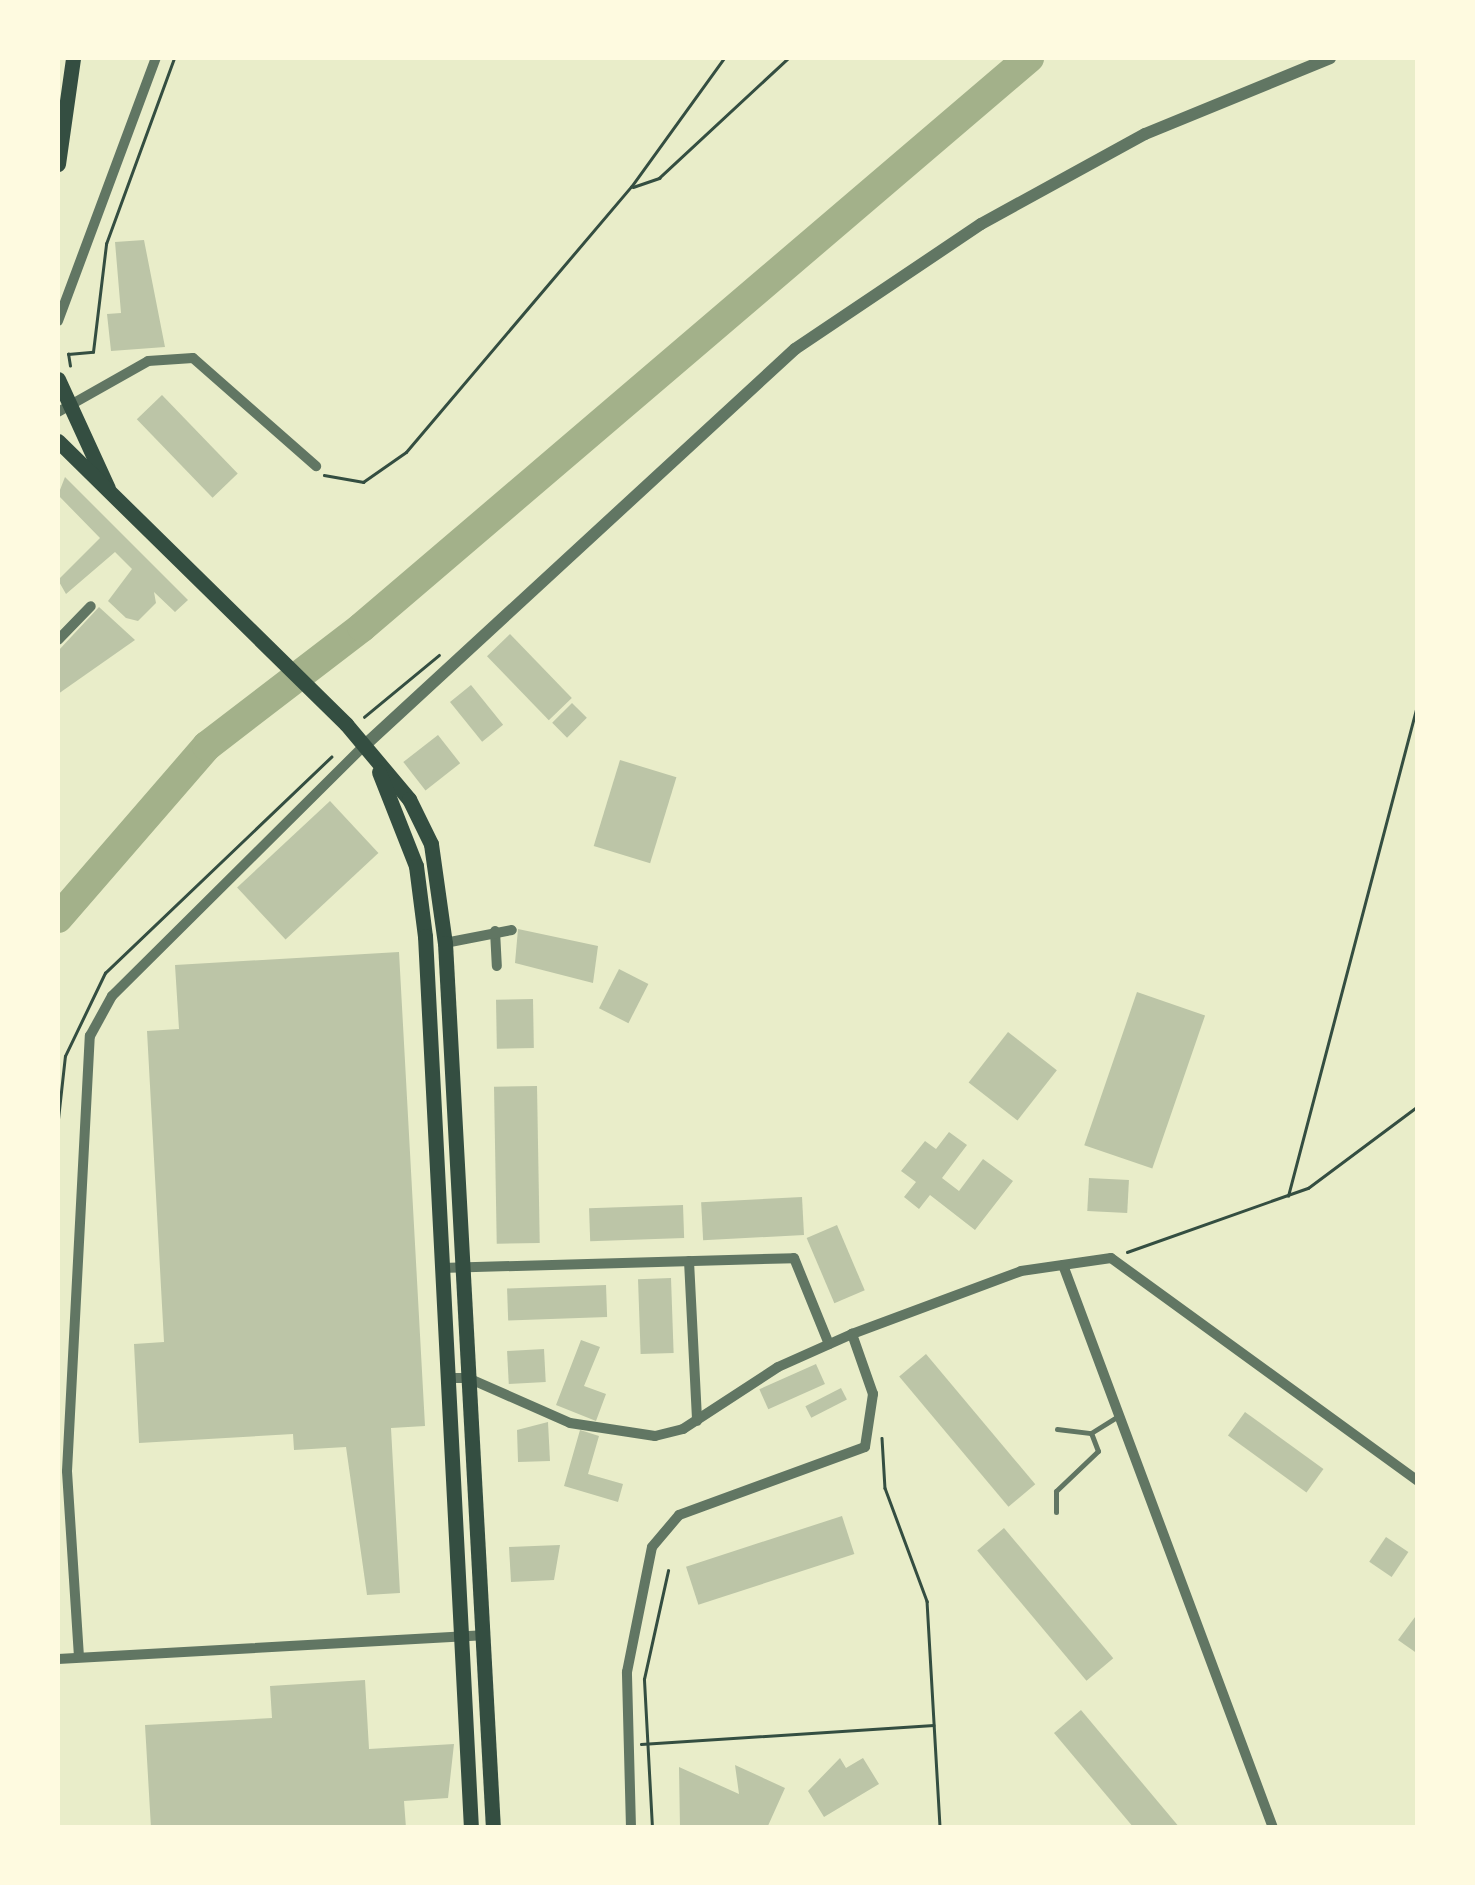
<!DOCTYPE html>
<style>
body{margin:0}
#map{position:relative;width:1475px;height:1885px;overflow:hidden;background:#e9edc9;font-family:"DM Sans",sans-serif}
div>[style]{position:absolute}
.river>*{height:30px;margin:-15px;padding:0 15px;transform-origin:15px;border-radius:15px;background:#a3b18a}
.building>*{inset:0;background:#bcc5a7;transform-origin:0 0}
.path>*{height:2.5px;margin:-1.25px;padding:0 1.25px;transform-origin:1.25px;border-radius:1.25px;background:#344e41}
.service>*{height:5px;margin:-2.5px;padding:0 2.5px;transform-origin:2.5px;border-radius:2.5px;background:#617663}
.minor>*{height:10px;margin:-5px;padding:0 5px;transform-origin:5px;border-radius:5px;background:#617663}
.tertiary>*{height:12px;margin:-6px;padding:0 6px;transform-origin:6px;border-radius:6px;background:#617663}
.primary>*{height:15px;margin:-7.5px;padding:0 7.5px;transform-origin:7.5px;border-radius:7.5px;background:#344e41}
span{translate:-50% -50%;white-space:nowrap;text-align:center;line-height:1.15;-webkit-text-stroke:8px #fefae0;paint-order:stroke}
.frame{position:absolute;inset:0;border:60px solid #fefae0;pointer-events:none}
</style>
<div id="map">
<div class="river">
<div style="left:58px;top:918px;width:228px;rotate:-49.1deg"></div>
<div style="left:207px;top:746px;width:195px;rotate:-37.5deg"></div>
<div style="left:362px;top:627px;width:877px;rotate:-40.47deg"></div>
</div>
<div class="building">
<div style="clip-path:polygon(144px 240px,165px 347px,111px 351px,107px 314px,121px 313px,115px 242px)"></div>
<div style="left:162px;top:395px;width:109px;height:35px;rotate:46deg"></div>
<div style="clip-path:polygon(65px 477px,188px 600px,175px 612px,154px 592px,156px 603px,138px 621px,126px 618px,108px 601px,132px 569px,115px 552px,66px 594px,58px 580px,100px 538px,58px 495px)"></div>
<div style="clip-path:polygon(99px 607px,135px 640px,58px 694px,58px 651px)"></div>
<div style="left:510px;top:634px;width:89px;height:32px;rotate:46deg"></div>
<div style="left:471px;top:685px;width:51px;height:27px;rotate:51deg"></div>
<div style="left:572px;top:703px;width:21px;height:28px;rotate:45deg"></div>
<div style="left:438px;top:735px;width:36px;height:44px;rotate:52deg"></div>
<div style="left:620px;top:760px;width:59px;height:90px;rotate:17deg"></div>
<div style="left:330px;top:801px;width:71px;height:127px;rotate:47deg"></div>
<div style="clip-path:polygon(518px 929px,598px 946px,593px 983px,515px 963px)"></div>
<div style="clip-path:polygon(399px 952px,425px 1426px,391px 1428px,400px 1593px,367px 1595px,346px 1447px,294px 1450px,293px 1434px,139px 1443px,134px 1344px,164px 1342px,147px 1031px,179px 1029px,175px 965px)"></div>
<div style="left:619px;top:969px;width:33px;height:44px;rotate:27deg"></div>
<div style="left:1137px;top:992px;width:72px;height:162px;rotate:19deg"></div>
<div style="left:533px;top:999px;width:49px;height:37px;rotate:89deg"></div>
<div style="left:1008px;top:1032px;width:62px;height:64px;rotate:38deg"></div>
<div style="left:537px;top:1086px;width:157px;height:43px;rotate:89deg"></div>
<div style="clip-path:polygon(949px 1132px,967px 1145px,942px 1178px,959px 1191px,983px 1159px,1013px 1181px,975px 1230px,930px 1195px,919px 1209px,904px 1197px,916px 1182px,901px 1171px,925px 1141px,936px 1149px)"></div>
<div style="left:1089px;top:1178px;width:40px;height:33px;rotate:3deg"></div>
<div style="left:802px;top:1197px;width:38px;height:101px;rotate:87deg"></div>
<div style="left:683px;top:1205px;width:33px;height:94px;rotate:88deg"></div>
<div style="left:837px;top:1225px;width:71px;height:33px;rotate:67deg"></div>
<div style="left:671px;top:1278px;width:75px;height:33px;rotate:88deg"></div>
<div style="left:606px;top:1285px;width:32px;height:99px;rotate:88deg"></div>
<div style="clip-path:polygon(581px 1340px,600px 1347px,584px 1386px,606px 1394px,596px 1421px,556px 1405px)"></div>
<div style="left:544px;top:1349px;width:33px;height:37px;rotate:87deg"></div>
<div style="left:926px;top:1354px;width:170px;height:35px;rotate:50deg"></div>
<div style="left:816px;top:1364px;width:22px;height:62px;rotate:66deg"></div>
<div style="left:841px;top:1388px;width:13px;height:40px;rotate:63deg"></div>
<div style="left:1245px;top:1412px;width:97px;height:29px;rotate:36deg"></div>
<div style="clip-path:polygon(548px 1422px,550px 1461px,518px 1462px,517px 1430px)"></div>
<div style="clip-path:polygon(580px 1430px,599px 1436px,588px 1474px,623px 1484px,618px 1502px,564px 1486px)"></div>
<div style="left:842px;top:1516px;width:40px;height:164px;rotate:72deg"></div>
<div style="left:1004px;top:1528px;width:170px;height:35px;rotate:50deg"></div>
<div style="left:1386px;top:1537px;width:27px;height:30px;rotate:34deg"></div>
<div style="clip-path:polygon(560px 1545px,554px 1580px,511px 1582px,509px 1547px)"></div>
<div style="clip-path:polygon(1418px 1613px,1418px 1654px,1398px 1640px)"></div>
<div style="clip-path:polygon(365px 1680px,369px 1749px,454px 1744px,448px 1798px,404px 1801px,406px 1828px,151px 1828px,145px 1725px,272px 1718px,270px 1686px)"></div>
<div style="clip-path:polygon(1081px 1710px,1180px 1828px,1134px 1828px,1054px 1733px)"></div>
<div style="clip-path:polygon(840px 1758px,846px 1768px,863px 1758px,879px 1784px,824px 1817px,808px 1791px)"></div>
<div style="clip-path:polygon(735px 1765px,785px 1788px,767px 1828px,680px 1828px,679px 1767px,739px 1794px)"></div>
</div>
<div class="path">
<div style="left:633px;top:187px;width:28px;rotate:-19deg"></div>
<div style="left:659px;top:178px;width:176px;rotate:-42.9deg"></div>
<div style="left:70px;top:366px;width:12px;rotate:-99deg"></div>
<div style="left:68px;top:354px;width:25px;rotate:-5deg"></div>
<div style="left:93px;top:352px;width:109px;rotate:-83.1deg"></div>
<div style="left:106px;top:244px;width:198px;rotate:-69.9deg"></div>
<div style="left:324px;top:475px;width:40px;rotate:10deg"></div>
<div style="left:363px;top:482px;width:52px;rotate:-34.9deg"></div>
<div style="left:406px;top:452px;width:348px;rotate:-49.7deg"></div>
<div style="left:631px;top:187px;width:159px;rotate:-54.2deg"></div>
<div style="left:364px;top:717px;width:97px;rotate:-39.6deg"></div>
<div style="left:58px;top:1119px;width:63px;rotate:-83.7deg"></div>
<div style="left:65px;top:1056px;width:92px;rotate:-64.3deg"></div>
<div style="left:105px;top:973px;width:313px;rotate:-43.7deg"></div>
<div style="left:1288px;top:1196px;width:511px;rotate:-75.26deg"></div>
<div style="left:1127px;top:1252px;width:192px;rotate:-19.5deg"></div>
<div style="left:1308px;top:1188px;width:137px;rotate:-36.7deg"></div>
<div style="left:882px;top:1438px;width:50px;rotate:86.6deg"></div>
<div style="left:885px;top:1488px;width:121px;rotate:69.6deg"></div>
<div style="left:927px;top:1601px;width:227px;rotate:86.7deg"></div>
<div style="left:641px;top:1744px;width:293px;rotate:-3.7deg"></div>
<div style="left:652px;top:1828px;width:149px;rotate:-93.1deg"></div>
<div style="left:644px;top:1679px;width:111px;rotate:-77.5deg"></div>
</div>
<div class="service">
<div style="left:1057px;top:1429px;width:34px;rotate:7deg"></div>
<div style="left:1056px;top:1512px;width:21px;rotate:-90deg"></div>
<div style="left:1056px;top:1491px;width:58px;rotate:-43.6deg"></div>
<div style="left:1098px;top:1451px;width:19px;rotate:-111deg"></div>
<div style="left:1091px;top:1433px;width:31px;rotate:-32deg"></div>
</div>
<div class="minor">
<div style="left:58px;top:321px;width:281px;rotate:-69.6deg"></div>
<div style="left:58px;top:412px;width:103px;rotate:-29.5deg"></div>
<div style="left:148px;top:361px;width:45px;rotate:-3.8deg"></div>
<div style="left:193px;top:358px;width:164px;rotate:41.3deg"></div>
<div style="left:58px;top:640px;width:47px;rotate:-45.9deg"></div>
<div style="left:495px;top:931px;width:35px;rotate:87deg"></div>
<div style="left:445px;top:943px;width:68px;rotate:-11deg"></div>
<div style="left:689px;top:1261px;width:160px;rotate:87.1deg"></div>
<div style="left:1063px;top:1265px;width:601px;rotate:69.54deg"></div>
<div style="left:441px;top:1268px;width:353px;rotate:-1.6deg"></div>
<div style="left:794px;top:1258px;width:93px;rotate:67.9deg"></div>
<div style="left:447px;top:1378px;width:21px"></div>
<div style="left:468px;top:1378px;width:111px;rotate:23.8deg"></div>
<div style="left:570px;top:1423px;width:86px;rotate:8.7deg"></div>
<div style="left:655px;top:1436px;width:29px;rotate:-14deg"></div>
<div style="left:683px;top:1429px;width:113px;rotate:-33.1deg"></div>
<div style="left:778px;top:1367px;width:81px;rotate:-24deg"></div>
<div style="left:852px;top:1334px;width:180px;rotate:-20.4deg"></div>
<div style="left:1021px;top:1271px;width:91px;rotate:-8.2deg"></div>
<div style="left:1111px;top:1258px;width:379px;rotate:36deg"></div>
<div style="left:79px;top:1657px;width:186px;rotate:-93.7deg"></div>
<div style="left:67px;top:1471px;width:436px;rotate:-87deg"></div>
<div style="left:90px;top:1036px;width:46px;rotate:-61.2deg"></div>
<div style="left:112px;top:996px;width:355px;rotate:-44.8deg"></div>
<div style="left:58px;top:1659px;width:425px;rotate:-3.2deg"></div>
<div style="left:631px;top:1828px;width:156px;rotate:-91.5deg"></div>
<div style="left:627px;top:1672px;width:127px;rotate:-78.7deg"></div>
<div style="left:652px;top:1547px;width:42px;rotate:-49.8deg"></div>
<div style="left:679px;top:1515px;width:198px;rotate:-20.1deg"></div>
<div style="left:865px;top:1447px;width:54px;rotate:-81.4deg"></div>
<div style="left:873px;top:1394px;width:64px;rotate:-109.3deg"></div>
</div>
<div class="tertiary">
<div style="left:364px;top:746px;width:586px;rotate:-42.65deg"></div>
<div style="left:795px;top:349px;width:224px;rotate:-33.9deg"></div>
<div style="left:981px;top:224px;width:187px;rotate:-28.8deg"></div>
<div style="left:1145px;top:134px;width:200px;rotate:-22.3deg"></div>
</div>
<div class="primary">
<div style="left:58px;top:164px;width:107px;rotate:-81.9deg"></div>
<div style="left:58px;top:379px;width:120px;rotate:65.4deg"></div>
<div style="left:58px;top:441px;width:404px;rotate:44.5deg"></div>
<div style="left:346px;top:724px;width:98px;rotate:50deg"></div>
<div style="left:409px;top:799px;width:50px;rotate:63.9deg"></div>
<div style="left:431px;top:844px;width:100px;rotate:82deg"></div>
<div style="left:445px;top:943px;width:886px;rotate:86.9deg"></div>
<div style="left:379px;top:772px;width:101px;rotate:68.5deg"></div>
<div style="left:416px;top:866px;width:71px;rotate:82.7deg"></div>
<div style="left:425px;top:936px;width:893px;rotate:87.05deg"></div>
</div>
<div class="frame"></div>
</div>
